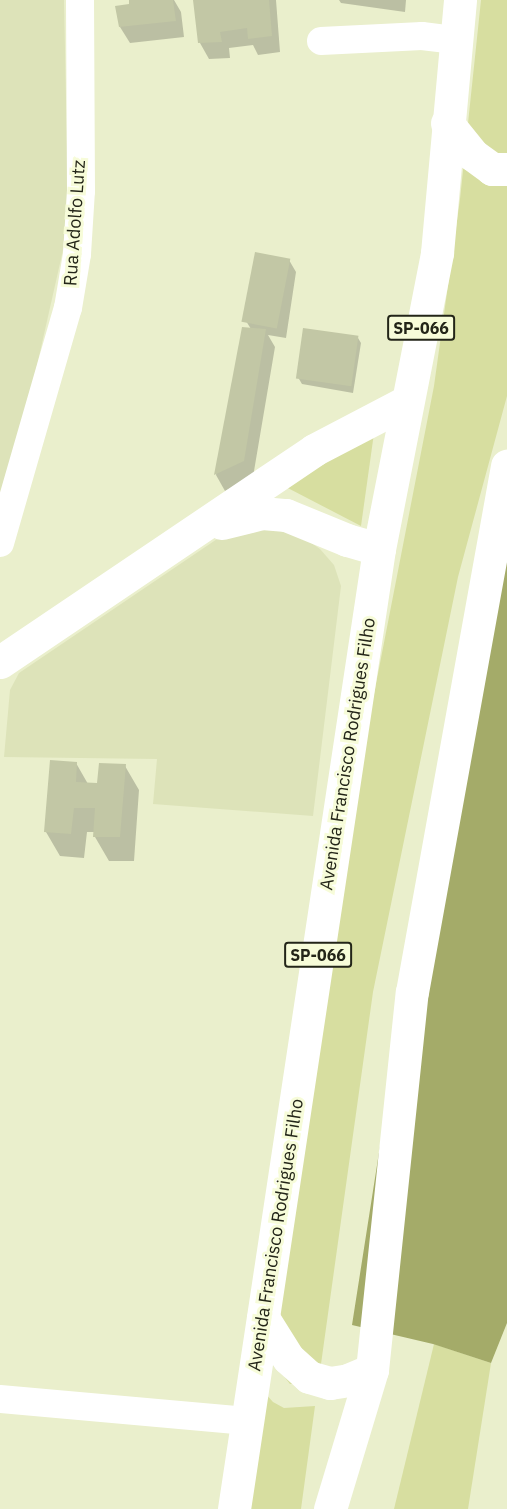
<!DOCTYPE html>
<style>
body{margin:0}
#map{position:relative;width:507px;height:1509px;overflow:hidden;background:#eaefcc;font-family:"IBM Plex Sans",sans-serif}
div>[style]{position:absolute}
.built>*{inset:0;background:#dde3b9}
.green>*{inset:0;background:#d7dea0}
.forest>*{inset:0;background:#a4ab69}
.shadow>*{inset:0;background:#0003}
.building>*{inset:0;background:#c2c7a5;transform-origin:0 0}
.minor>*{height:28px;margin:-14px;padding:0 14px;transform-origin:14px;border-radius:14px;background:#fff}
.major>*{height:33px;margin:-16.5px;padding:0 16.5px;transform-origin:16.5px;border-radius:16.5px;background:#fff}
span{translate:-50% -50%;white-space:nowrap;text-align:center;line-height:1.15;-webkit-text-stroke:6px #f7fcd9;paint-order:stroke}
.shield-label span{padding:2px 4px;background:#f7fcd9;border:2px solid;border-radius:4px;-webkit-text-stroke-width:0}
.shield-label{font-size:16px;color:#232518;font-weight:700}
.street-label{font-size:18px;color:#232518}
</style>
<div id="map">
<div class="built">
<div style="clip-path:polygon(0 0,64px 0,68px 197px,63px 250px,22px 432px,0 499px)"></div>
<div style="clip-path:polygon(240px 528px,283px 529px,300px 535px,320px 549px,334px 565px,341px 586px,313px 816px,153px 804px,157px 759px,4px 757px,10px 690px,19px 673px,223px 535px)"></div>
</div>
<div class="green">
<div style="clip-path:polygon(481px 0,507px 0,507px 396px,458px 577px,373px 992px,321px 1364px,303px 1383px,290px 1384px,276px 1366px,273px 1349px,351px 812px,434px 386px,460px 199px)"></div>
<div style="clip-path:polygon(375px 426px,361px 526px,282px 485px)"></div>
<div style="clip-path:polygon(434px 1344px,491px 1363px,468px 1509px,394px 1509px)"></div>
<div style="clip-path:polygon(264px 1392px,273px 1402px,284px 1408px,315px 1406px,301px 1509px,246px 1509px)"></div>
</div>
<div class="forest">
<div style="clip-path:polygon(507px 536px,507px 1323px,491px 1363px,433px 1344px,352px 1325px,385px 1114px)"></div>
</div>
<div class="shadow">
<div style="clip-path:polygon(130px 0,174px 0,181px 12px,184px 37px,130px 43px,120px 27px,131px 6px)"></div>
<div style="clip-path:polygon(195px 0,276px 0,280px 52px,258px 55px,253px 45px,229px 48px,230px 58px,209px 59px,200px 43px)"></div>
<div style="clip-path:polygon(339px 0,406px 0,405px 12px,341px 3px)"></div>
<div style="clip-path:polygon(289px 260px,296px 272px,286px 338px,268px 335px,275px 347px,253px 477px,225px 491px,216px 475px,244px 328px,251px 329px,246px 321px)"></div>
<div style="clip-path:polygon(358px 338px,361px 343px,353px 393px,302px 384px,299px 379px)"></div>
<div style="clip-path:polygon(76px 763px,88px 784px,98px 785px,125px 766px,139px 790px,134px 861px,109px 861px,95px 837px,95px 832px,87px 832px,84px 858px,60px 856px,46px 832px)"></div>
</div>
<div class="building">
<div style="clip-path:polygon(129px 0,173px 0,176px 21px,119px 27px,115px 6px,129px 4px)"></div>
<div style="clip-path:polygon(193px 0,269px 0,272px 36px,248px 39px,247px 28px,220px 32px,222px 42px,198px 43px)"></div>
<div style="left:255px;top:252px;width:36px;height:71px;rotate:11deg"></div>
<div style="clip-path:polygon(242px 327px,266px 329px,244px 461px,214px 475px)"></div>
<div style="left:303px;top:328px;width:56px;height:51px;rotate:8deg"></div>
<div style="clip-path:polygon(50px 760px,77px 762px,76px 782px,97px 783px,99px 763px,126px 764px,120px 837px,93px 837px,95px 808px,74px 808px,71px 834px,44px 832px)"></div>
</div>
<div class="minor">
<div style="left:321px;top:41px;width:101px;rotate:-2.8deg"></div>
<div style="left:422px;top:36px;width:34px;rotate:7deg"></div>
<div style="left:0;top:543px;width:245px;rotate:-73.9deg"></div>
<div style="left:68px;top:308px;width:55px;rotate:-80.5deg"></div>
<div style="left:77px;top:254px;width:63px;rotate:-86.4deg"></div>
<div style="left:81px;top:191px;width:191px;rotate:-90.3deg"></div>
<div style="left:0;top:1399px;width:248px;rotate:5.1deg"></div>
</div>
<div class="major">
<div style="left:447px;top:123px;width:41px;rotate:50.9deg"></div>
<div style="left:473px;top:155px;width:24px;rotate:36deg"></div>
<div style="left:492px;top:169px;width:15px"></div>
<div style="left:222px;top:523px;width:41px;rotate:-14deg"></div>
<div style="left:262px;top:513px;width:24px;rotate:5deg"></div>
<div style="left:286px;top:515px;width:66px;rotate:22.3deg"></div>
<div style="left:347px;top:540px;width:33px;rotate:16deg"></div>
<div style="left:0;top:662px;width:379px;rotate:-34deg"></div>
<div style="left:314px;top:450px;width:104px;rotate:-27.6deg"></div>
<div style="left:263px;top:1318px;width:47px;rotate:58deg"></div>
<div style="left:288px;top:1358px;width:28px;rotate:42deg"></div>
<div style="left:309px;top:1377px;width:22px;rotate:16deg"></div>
<div style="left:330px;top:1383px;width:18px;rotate:-9deg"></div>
<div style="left:348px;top:1380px;width:26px;rotate:-23deg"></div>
<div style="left:234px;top:1509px;width:971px;rotate:-81.41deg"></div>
<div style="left:379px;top:549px;width:302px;rotate:-78.9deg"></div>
<div style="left:437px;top:253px;width:254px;rotate:-84.8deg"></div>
<div style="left:330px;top:1509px;width:145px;rotate:-73.2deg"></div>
<div style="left:372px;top:1370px;width:380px;rotate:-84deg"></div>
<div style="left:412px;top:992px;width:535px;rotate:-79.76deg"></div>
</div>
<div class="shield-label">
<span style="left:421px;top:328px">SP-066</span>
<span style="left:318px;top:955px">SP-066</span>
</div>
<div class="street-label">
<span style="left:75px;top:223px;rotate:-86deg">Rua Adolfo Lutz</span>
<span style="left:348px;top:754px;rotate:-81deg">Avenida Francisco Rodrigues Filho</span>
<span style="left:276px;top:1235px;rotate:-81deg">Avenida Francisco Rodrigues Filho</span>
</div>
</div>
